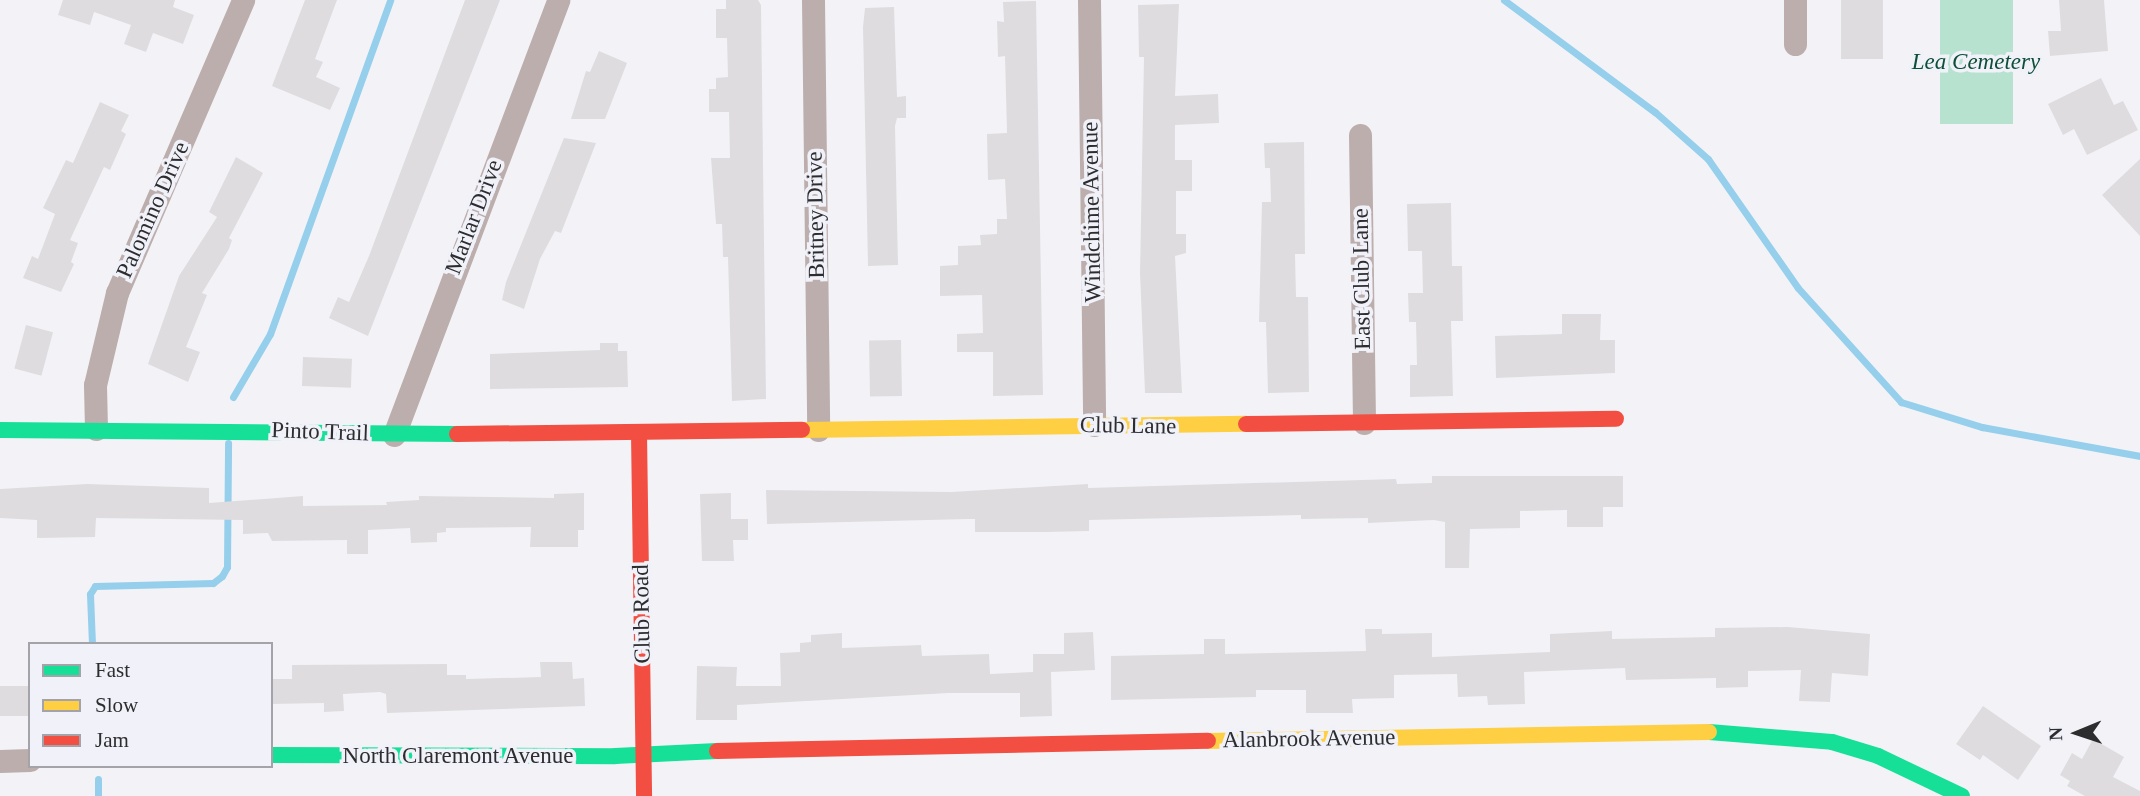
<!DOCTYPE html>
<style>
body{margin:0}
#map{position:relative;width:2140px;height:796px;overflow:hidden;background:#f3f3f7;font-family:Georgia,serif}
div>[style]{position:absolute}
.green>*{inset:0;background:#b6e2cf;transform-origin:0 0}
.stream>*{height:7px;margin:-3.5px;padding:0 3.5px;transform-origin:3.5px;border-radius:3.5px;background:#95cfeb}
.building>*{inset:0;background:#dedcde;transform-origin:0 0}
.street>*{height:23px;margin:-11.5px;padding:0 11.5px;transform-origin:11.5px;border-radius:11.5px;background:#bcaeac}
.fast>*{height:16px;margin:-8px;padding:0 8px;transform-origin:8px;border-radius:8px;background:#16e098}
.slow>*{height:16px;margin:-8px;padding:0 8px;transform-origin:8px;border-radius:8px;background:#ffcf43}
.jam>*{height:16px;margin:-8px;padding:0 8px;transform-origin:8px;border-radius:8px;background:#f24e42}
span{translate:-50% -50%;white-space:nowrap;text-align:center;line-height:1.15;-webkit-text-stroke:7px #f1f2f9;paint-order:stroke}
.park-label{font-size:23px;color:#0d4f36;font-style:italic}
.street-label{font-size:23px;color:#2d2d30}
.legend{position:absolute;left:28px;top:642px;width:245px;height:126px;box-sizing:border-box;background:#f1f2f9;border:2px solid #a3a3a9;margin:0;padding:9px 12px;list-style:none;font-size:21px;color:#2d2d30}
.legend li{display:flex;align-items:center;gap:14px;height:35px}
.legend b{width:35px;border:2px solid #a3a3a9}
.north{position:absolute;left:2042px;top:698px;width:70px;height:70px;-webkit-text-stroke:5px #f1f2f9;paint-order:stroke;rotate:268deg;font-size:19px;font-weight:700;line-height:28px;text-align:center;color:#2d2d30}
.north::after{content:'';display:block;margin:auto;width:24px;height:32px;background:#2d2d30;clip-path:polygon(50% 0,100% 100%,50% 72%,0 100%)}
</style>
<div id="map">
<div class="green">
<div style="left:1940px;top:0;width:73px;height:124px"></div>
</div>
<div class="stream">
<div style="left:1504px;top:0;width:188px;rotate:36.6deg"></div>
<div style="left:1655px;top:112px;width:71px;rotate:41.6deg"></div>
<div style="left:1708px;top:159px;width:157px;rotate:55.1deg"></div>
<div style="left:1798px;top:288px;width:154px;rotate:47.9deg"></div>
<div style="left:1901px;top:402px;width:85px;rotate:17.2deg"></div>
<div style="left:1982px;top:427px;width:161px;rotate:10.4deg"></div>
<div style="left:233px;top:397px;width:73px;rotate:-59.6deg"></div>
<div style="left:270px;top:334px;width:355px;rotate:-70.2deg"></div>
<div style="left:92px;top:644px;width:50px;rotate:-92.3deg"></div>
<div style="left:90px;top:594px;width:9px;rotate:-58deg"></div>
<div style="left:95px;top:586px;width:118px;rotate:-1.5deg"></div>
<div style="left:213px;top:583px;width:11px;rotate:-38deg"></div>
<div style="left:222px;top:576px;width:10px;rotate:-61deg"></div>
<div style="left:227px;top:567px;width:124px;rotate:-89.5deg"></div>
<div style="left:98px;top:779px;width:17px;rotate:90deg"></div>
</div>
<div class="building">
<div style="clip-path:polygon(63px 0,175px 0,173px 7px,194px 15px,183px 44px,153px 33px,146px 52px,124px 44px,131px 25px,94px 12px,90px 25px,58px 15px)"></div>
<div style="clip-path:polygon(305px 0,337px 0,315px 59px,323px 62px,316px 77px,340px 88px,330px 110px,272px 86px)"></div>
<div style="clip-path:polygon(465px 0,500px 0,368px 336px,329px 318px,338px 297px,349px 302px,369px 256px)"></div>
<div style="clip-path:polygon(726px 0,758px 0,761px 5px,766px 399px,732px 401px,728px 257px,723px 257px,722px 224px,716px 224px,711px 158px,730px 158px,729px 112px,709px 112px,709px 89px,716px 89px,716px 78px,728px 77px,727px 38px,716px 38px,716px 9px,726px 9px)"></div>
<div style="left:1841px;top:0;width:42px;height:59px"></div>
<div style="clip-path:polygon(2059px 0,2104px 0,2108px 51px,2050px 56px,2048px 31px,2061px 31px)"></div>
<div style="clip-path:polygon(1036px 1px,1043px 395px,993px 396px,993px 352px,957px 352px,957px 334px,983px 333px,982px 295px,940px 296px,940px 266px,958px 265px,958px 246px,981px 245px,980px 235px,997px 234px,997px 219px,1007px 219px,1005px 179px,988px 180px,987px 134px,1007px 133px,1005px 56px,998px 57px,997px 21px,1004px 22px,1003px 2px)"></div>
<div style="clip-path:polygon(1179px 4px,1175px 96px,1218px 94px,1219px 123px,1175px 125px,1175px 160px,1192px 160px,1192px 191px,1176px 191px,1176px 234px,1186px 234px,1186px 253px,1175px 256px,1182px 393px,1145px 393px,1140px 273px,1144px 57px,1139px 57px,1138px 5px)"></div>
<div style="clip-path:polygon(894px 7px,897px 97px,906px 96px,906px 118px,897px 118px,895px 126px,898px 265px,868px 266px,863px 27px,865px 8px)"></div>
<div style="clip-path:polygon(599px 51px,627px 63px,605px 119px,571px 119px,586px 71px,590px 72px)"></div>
<div style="clip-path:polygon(2101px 78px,2114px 105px,2123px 101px,2138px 130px,2087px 155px,2074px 129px,2063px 135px,2048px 104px)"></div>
<div style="clip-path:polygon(100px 102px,129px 115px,121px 131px,126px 134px,110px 170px,104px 167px,70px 240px,78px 243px,71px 262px,74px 264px,61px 292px,23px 278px,32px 256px,38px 259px,55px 214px,43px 208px,66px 160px,73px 163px)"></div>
<div style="clip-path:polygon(564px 138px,596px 143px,561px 233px,555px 231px,540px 259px,524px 309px,502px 300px,506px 282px)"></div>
<div style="clip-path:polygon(1304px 142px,1305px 254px,1295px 254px,1296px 297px,1308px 297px,1309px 392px,1268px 393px,1266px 322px,1259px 322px,1262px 202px,1271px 202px,1270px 168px,1265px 168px,1264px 143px)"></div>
<div style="clip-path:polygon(236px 157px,263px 173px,229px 238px,232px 240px,229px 249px,202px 293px,207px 295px,186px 347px,200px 352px,188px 382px,148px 364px,179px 276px,217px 217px,209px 212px)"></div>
<div style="clip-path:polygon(2140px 159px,2140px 236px,2102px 195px)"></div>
<div style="clip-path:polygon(1451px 203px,1452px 266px,1462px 266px,1463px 321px,1451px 321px,1453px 396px,1410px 397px,1410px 365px,1417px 365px,1416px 322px,1409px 322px,1408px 293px,1423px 293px,1422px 251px,1408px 251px,1407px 204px)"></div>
<div style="clip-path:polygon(1562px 314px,1601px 314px,1600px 340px,1615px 340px,1615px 373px,1496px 378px,1495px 336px,1562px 334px)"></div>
<div style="left:26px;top:325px;width:28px;height:45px;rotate:15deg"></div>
<div style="left:901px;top:340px;width:56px;height:32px;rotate:89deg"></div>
<div style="clip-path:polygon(600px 343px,618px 343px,618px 351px,627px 351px,628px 387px,490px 389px,490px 354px,600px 350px)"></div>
<div style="left:303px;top:357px;width:49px;height:29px;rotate:2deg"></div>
<div style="clip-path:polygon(1432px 476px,1623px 476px,1623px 507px,1603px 507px,1603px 527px,1567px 527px,1567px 510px,1520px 511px,1520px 528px,1470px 529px,1469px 568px,1445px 568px,1445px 522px,1434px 520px,1368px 523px,1368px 518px,1301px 519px,1301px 515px,1089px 520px,1089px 531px,1046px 532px,975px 532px,975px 519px,968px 519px,767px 524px,766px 490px,952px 492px,1088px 484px,1088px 488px,1396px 479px,1397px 484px,1432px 483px)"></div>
<div style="clip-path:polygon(87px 484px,209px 488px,209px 503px,303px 496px,303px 506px,387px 505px,386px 502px,419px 500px,419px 496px,554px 498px,554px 494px,584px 493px,584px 530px,578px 530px,578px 547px,530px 547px,531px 527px,446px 528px,446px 532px,437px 533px,437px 542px,411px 543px,410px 528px,368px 530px,368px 554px,347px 554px,347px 540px,272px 541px,268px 533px,243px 534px,243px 520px,96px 518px,95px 537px,37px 538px,37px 520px,0 518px,0 489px)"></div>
<div style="clip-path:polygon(731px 493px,731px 519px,748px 519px,748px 540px,733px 540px,734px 561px,702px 561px,700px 494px)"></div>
<div style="clip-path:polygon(1788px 627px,1870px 634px,1868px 676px,1832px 673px,1830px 702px,1799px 701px,1801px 670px,1748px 671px,1748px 687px,1716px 688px,1716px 678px,1626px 680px,1625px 668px,1524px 672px,1525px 704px,1488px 705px,1487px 696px,1458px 697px,1457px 674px,1394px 675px,1394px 698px,1352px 699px,1353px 713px,1306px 713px,1306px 690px,1256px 690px,1256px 697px,1111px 700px,1111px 656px,1204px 654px,1204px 639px,1225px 639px,1225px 654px,1366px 651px,1365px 629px,1382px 629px,1382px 634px,1432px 633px,1432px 657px,1550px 652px,1550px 634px,1612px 631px,1612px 639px,1715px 637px,1715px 628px)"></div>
<div style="clip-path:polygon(1093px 632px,1095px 670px,1051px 672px,1052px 716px,1020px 717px,1020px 693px,949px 693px,737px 705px,737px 720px,696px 720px,697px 666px,737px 667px,736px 686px,781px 686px,780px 653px,800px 652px,800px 643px,811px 642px,811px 635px,842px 633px,842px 648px,921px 645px,922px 656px,989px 654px,990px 674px,1033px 672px,1033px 654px,1064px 654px,1064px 633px)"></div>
<div style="clip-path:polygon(540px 662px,572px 662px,573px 679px,584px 678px,585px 706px,387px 713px,386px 694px,380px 692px,343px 694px,344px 711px,324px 712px,324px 703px,271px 704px,271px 679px,292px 679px,292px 665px,447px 664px,447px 675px,466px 675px,466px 679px,541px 677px)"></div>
<div style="left:0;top:686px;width:30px;height:30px"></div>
<div style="clip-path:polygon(1983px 706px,2041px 746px,2018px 780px,1983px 755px,1980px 760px,1956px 744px)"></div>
<div style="clip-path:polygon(2093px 739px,2124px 757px,2113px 777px,2140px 791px,2140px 796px,2085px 796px,2067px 786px,2070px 781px,2060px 775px,2072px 753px,2082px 759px)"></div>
</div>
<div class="street">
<div style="left:813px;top:0;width:430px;rotate:89.3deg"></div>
<div style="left:1089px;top:0;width:425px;rotate:89.3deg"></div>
<div style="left:1795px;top:44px;width:44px;rotate:-90deg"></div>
<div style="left:1360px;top:135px;width:288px;rotate:89.2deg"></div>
<div style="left:96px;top:429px;width:44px;rotate:-91.3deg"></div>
<div style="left:95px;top:385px;width:95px;rotate:-76.6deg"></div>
<div style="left:117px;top:293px;width:319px;rotate:-66.7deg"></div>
<div style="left:394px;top:435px;width:465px;rotate:-69.3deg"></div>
<div style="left:0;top:761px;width:30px;rotate:-2deg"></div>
</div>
<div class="fast">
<div style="left:0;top:430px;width:457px;rotate:0.5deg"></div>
<div style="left:1709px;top:732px;width:123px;rotate:4.6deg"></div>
<div style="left:1832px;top:742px;width:48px;rotate:16.9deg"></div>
<div style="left:1878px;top:756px;width:93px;rotate:25.5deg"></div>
<div style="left:271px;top:755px;width:344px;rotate:0.2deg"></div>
<div style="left:615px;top:756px;width:102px;rotate:-2.8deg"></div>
</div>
<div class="slow">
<div style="left:802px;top:430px;width:444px;rotate:-0.8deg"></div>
<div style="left:1208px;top:741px;width:501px;rotate:-1.03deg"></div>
</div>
<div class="jam">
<div style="left:1246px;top:424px;width:370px;rotate:-0.8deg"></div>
<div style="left:639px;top:433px;width:363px;rotate:89.2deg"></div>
<div style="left:457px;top:434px;width:345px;rotate:-0.7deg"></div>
<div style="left:717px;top:751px;width:491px;rotate:-1.2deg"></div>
</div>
<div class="park-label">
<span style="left:1976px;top:62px">Lea Cemetery</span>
</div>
<div class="street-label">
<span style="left:153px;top:210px;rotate:-66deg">Palomino Drive</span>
<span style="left:1092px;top:212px;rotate:-91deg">Windchime Avenue</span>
<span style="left:816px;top:215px;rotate:-91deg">Britney Drive</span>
<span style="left:474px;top:217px;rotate:-69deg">Marlar Drive</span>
<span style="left:1362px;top:279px;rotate:-91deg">East Club Lane</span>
<span style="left:1128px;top:426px;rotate:1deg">Club Lane</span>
<span style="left:320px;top:432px;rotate:2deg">Pinto Trail</span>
<span style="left:642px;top:614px;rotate:-91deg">Club Road</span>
<span style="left:1309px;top:739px;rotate:-1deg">Alanbrook Avenue</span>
<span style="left:458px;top:756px">North Claremont Avenue</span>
</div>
<ul class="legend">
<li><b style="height:9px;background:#16e098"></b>Fast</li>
<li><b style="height:9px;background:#ffcf43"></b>Slow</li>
<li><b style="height:9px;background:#f24e42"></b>Jam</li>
</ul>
<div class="north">N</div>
</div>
